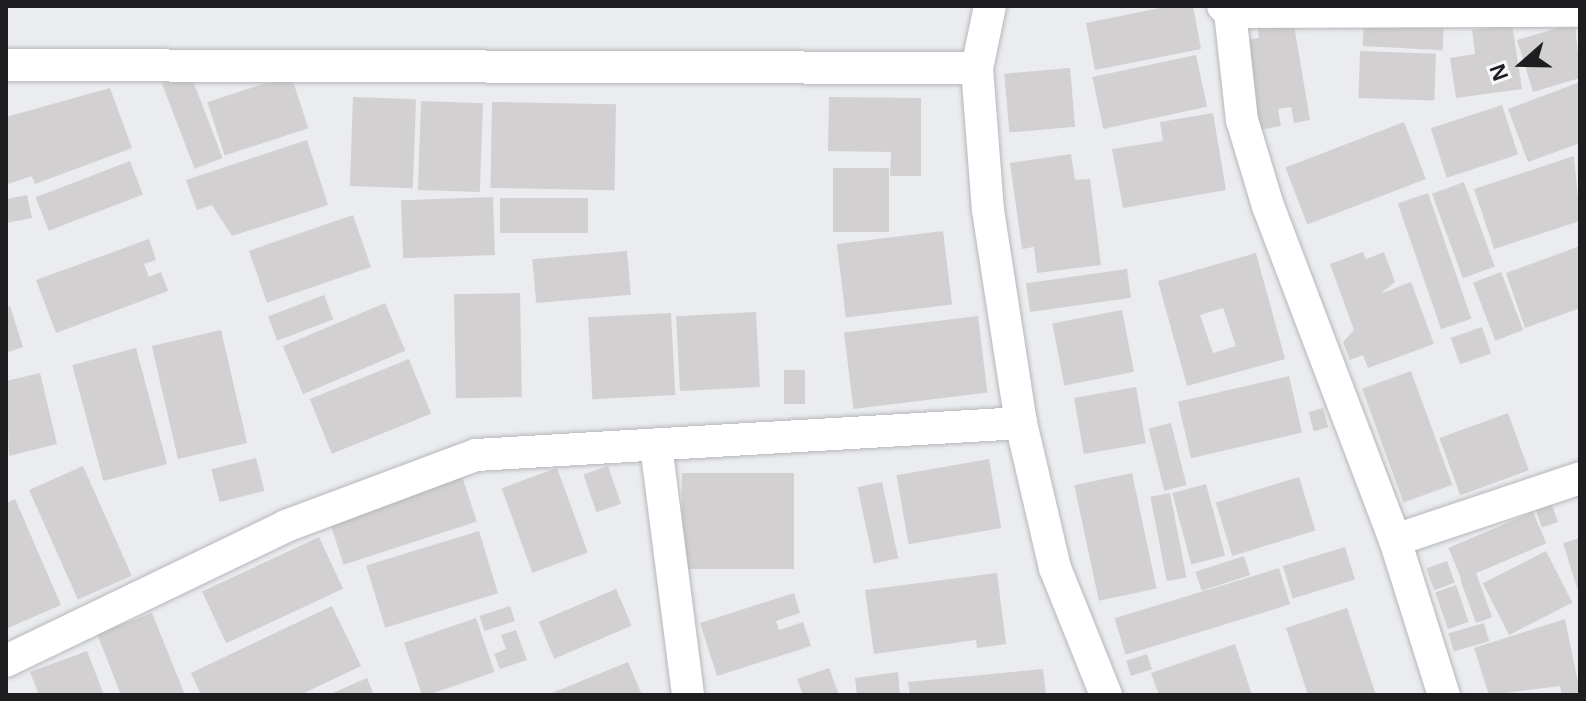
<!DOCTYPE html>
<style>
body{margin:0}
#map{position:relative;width:1586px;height:701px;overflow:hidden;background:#eaecef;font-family:Arial,sans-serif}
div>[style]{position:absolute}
.building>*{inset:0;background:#d3d0d2;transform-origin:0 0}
.roads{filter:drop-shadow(0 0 2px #b6b7ba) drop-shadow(0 0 2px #b6b7ba)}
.minor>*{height:32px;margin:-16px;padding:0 16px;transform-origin:16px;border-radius:16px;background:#fff}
span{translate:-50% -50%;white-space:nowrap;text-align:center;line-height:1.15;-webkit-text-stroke:6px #f7f9fc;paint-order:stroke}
.frame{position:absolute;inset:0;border:8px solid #1e1e20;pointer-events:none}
.north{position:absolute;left:1482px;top:24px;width:80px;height:80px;-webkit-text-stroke:6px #f7f9fc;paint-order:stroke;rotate:250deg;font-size:22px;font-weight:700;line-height:32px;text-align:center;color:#1e1e20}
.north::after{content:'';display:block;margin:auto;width:28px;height:36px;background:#1e1e20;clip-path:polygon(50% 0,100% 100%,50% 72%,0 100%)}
</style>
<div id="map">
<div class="building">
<div style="clip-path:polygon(1170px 6px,1193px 6px,1201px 49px,1095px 70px,1086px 23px)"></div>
<div style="clip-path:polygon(1293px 19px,1310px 120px,1294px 123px,1291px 107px,1278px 109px,1281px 126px,1259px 130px,1242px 41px,1259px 38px,1257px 25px)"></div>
<div style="left:1364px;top:20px;width:80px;height:26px;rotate:3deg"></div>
<div style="clip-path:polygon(1575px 23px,1580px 78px,1533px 92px,1517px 40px)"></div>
<div style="clip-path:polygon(1512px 24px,1522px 89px,1456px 98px,1450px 58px,1475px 54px,1472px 30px)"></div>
<div style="left:1360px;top:51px;width:76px;height:47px;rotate:2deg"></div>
<div style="left:1196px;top:55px;width:53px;height:106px;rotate:78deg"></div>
<div style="left:1070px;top:68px;width:59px;height:66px;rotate:85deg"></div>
<div style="left:190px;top:73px;width:91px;height:30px;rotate:69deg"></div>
<div style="left:291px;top:75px;width:56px;height:88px;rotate:72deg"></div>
<div style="clip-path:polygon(1580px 82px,1580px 143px,1528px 162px,1508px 109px)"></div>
<div style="clip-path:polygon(110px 88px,132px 148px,35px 184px,32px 176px,8px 184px,6px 117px)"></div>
<div style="left:353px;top:97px;width:63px;height:89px;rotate:2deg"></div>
<div style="clip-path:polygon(829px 97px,921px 98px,921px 176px,890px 176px,891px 152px,828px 151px)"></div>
<div style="left:421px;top:101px;width:62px;height:89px;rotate:2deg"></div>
<div style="left:492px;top:102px;width:124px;height:86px;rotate:1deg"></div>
<div style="left:1502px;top:105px;width:52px;height:75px;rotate:72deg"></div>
<div style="clip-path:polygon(1213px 113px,1226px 190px,1123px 208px,1112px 149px,1163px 141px,1160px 122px)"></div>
<div style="left:1404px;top:122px;width:61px;height:127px;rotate:69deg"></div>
<div style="clip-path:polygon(307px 140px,328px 205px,232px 236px,212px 205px,197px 210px,186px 180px)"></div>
<div style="clip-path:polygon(1071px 154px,1075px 180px,1090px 179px,1101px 265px,1037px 273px,1034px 247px,1022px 249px,1010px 163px)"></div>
<div style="clip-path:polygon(1574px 156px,1580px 221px,1494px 249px,1474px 189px)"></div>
<div style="left:130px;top:161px;width:36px;height:101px;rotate:69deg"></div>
<div style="left:833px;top:168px;width:56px;height:64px"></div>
<div style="left:1464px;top:182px;width:90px;height:34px;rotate:70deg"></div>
<div style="left:1428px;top:193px;width:133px;height:32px;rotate:71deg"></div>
<div style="clip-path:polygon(27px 195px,32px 218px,6px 223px,6px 199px)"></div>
<div style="left:493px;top:197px;width:58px;height:92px;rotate:88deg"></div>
<div style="left:588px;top:198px;width:35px;height:88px;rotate:90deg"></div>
<div style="left:353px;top:215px;width:55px;height:110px;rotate:71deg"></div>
<div style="left:943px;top:231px;width:74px;height:107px;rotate:83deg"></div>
<div style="clip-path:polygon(149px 239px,156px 260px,144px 264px,149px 277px,161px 272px,168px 291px,56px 333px,36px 280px)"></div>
<div style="clip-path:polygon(1580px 246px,1580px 308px,1525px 328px,1506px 273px)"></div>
<div style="left:627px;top:251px;width:44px;height:95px;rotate:85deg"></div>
<div style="clip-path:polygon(1363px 252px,1366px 259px,1384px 252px,1395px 282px,1380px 294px,1411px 282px,1434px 344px,1368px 368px,1363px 355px,1350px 360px,1343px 342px,1354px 330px,1330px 264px)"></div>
<div style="clip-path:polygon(evenodd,1256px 253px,1285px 359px,1187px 386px,1158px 281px,1256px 253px,1223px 308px,1236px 346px,1213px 353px,1200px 315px,1223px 308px)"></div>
<div style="left:1127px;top:269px;width:29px;height:102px;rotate:82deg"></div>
<div style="left:1501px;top:272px;width:62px;height:30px;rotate:69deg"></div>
<div style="left:520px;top:293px;width:104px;height:66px;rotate:89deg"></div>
<div style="left:324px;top:295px;width:26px;height:60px;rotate:69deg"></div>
<div style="left:385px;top:303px;width:52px;height:111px;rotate:67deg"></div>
<div style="clip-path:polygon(10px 306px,23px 347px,6px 353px,6px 308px)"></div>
<div style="left:1122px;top:310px;width:63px;height:71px;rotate:79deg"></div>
<div style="left:756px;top:312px;width:75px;height:80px;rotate:87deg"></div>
<div style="left:671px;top:313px;width:82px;height:83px;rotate:87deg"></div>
<div style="left:978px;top:316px;width:77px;height:135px;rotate:83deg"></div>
<div style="left:1482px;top:327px;width:28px;height:33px;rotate:71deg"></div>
<div style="left:221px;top:330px;width:116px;height:71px;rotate:77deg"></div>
<div style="left:136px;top:348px;width:120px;height:66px;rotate:75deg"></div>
<div style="left:409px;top:359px;width:59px;height:107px;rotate:68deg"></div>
<div style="left:784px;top:370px;width:21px;height:34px"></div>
<div style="left:1411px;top:371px;width:121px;height:52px;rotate:70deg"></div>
<div style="clip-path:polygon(40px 373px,57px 444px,9px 456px,6px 381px)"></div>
<div style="left:1289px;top:376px;width:58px;height:114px;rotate:77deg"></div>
<div style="left:1136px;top:387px;width:57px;height:63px;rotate:80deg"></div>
<div style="left:1323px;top:408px;width:20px;height:15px;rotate:75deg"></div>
<div style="left:1508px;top:413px;width:61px;height:73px;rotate:70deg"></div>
<div style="left:1171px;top:423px;width:64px;height:23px;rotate:76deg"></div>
<div style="left:256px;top:458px;width:34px;height:46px;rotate:76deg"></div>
<div style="left:989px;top:459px;width:70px;height:94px;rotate:80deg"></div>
<div style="left:83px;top:466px;width:120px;height:59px;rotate:66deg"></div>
<div style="left:608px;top:466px;width:40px;height:26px;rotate:71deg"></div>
<div style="left:557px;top:468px;width:90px;height:59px;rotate:70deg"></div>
<div style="left:461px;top:473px;width:51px;height:140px;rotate:72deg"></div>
<div style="left:682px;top:473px;width:112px;height:96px"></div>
<div style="left:1132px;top:473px;width:118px;height:59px;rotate:78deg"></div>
<div style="left:1299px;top:477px;width:56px;height:87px;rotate:73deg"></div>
<div style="left:882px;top:482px;width:78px;height:25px;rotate:78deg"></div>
<div style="left:1206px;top:484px;width:74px;height:35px;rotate:75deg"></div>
<div style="left:1170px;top:493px;width:86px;height:20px;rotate:79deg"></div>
<div style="clip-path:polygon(15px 499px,61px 605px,8px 628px,6px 503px)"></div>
<div style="left:1552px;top:505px;width:18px;height:17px;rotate:71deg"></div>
<div style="left:1533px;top:512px;width:34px;height:92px;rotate:67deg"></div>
<div style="left:479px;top:531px;width:65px;height:118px;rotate:73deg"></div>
<div style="left:319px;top:537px;width:57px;height:129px;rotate:65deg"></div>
<div style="clip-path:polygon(1580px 538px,1580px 594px,1579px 594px,1563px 543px)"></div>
<div style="left:1345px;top:547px;width:34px;height:65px;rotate:73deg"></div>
<div style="left:1546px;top:551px;width:58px;height:71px;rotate:63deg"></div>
<div style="left:1244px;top:556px;width:20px;height:51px;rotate:72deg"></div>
<div style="left:1447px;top:561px;width:23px;height:22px;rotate:70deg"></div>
<div style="left:1279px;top:568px;width:38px;height:172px;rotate:73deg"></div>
<div style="clip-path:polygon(997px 573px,1006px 644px,977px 648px,976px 640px,874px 654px,865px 590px)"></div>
<div style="left:1476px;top:573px;width:47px;height:17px;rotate:70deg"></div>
<div style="left:1456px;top:585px;width:39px;height:22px;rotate:71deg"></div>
<div style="left:616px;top:589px;width:40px;height:84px;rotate:67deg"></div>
<div style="clip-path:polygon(794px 593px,800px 613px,776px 621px,779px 630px,803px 622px,811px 646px,717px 676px,700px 623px)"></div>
<div style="clip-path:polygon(332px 606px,361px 666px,300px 695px,201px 695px,191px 673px)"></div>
<div style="left:510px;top:606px;width:16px;height:32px;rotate:72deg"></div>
<div style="clip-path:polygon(1347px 608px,1376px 695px,1308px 695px,1286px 628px)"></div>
<div style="clip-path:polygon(152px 613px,185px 695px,121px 695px,97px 634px)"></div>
<div style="left:476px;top:618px;width:57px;height:76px;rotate:71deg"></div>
<div style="clip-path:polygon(1565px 619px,1580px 692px,1562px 695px,1560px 686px,1489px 695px,1474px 648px)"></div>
<div style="left:1484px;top:623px;width:19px;height:37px;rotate:74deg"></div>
<div style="clip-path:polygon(516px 630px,527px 660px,500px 669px,494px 654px,506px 649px,501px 635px)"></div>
<div style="clip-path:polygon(1235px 644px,1252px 695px,1159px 695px,1151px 673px)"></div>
<div style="clip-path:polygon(87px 651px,104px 695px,39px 695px,30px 672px)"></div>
<div style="left:1147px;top:654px;width:16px;height:22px;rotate:72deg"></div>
<div style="clip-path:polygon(628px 662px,642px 695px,547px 695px)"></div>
<div style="clip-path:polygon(829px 668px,839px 695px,803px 695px,797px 679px)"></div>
<div style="clip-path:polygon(1043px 669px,1046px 695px,910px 695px,908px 682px)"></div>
<div style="clip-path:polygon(898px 672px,900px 695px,857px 695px,855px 678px)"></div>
<div style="clip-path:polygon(367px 678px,374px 695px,328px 695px)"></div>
</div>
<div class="roads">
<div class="minor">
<div style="left:990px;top:6px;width:63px;rotate:101.8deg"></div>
<div style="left:977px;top:68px;width:142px;rotate:85.6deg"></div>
<div style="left:988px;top:210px;width:216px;rotate:81.2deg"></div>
<div style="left:1021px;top:423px;width:149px;rotate:76.8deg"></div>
<div style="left:1055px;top:568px;width:137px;rotate:68.1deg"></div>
<div style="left:1223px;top:6px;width:9px;rotate:41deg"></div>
<div style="left:1230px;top:12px;width:350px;rotate:-0.2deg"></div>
<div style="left:1230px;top:12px;width:109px;rotate:83.7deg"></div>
<div style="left:1242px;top:120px;width:90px;rotate:73.2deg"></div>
<div style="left:1268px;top:206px;width:357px;rotate:69.2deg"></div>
<div style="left:1395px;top:540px;width:163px;rotate:72.5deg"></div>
<div style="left:6px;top:65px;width:971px;rotate:0.18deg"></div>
<div style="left:656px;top:445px;width:252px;rotate:82.7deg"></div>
<div style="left:1395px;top:540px;width:195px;rotate:-18.5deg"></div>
<div style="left:6px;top:661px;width:311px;rotate:-25.7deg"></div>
<div style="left:286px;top:526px;width:203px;rotate:-20.5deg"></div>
<div style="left:476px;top:455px;width:546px;rotate:-3.36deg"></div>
</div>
</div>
<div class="frame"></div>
<div class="north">N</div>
</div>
